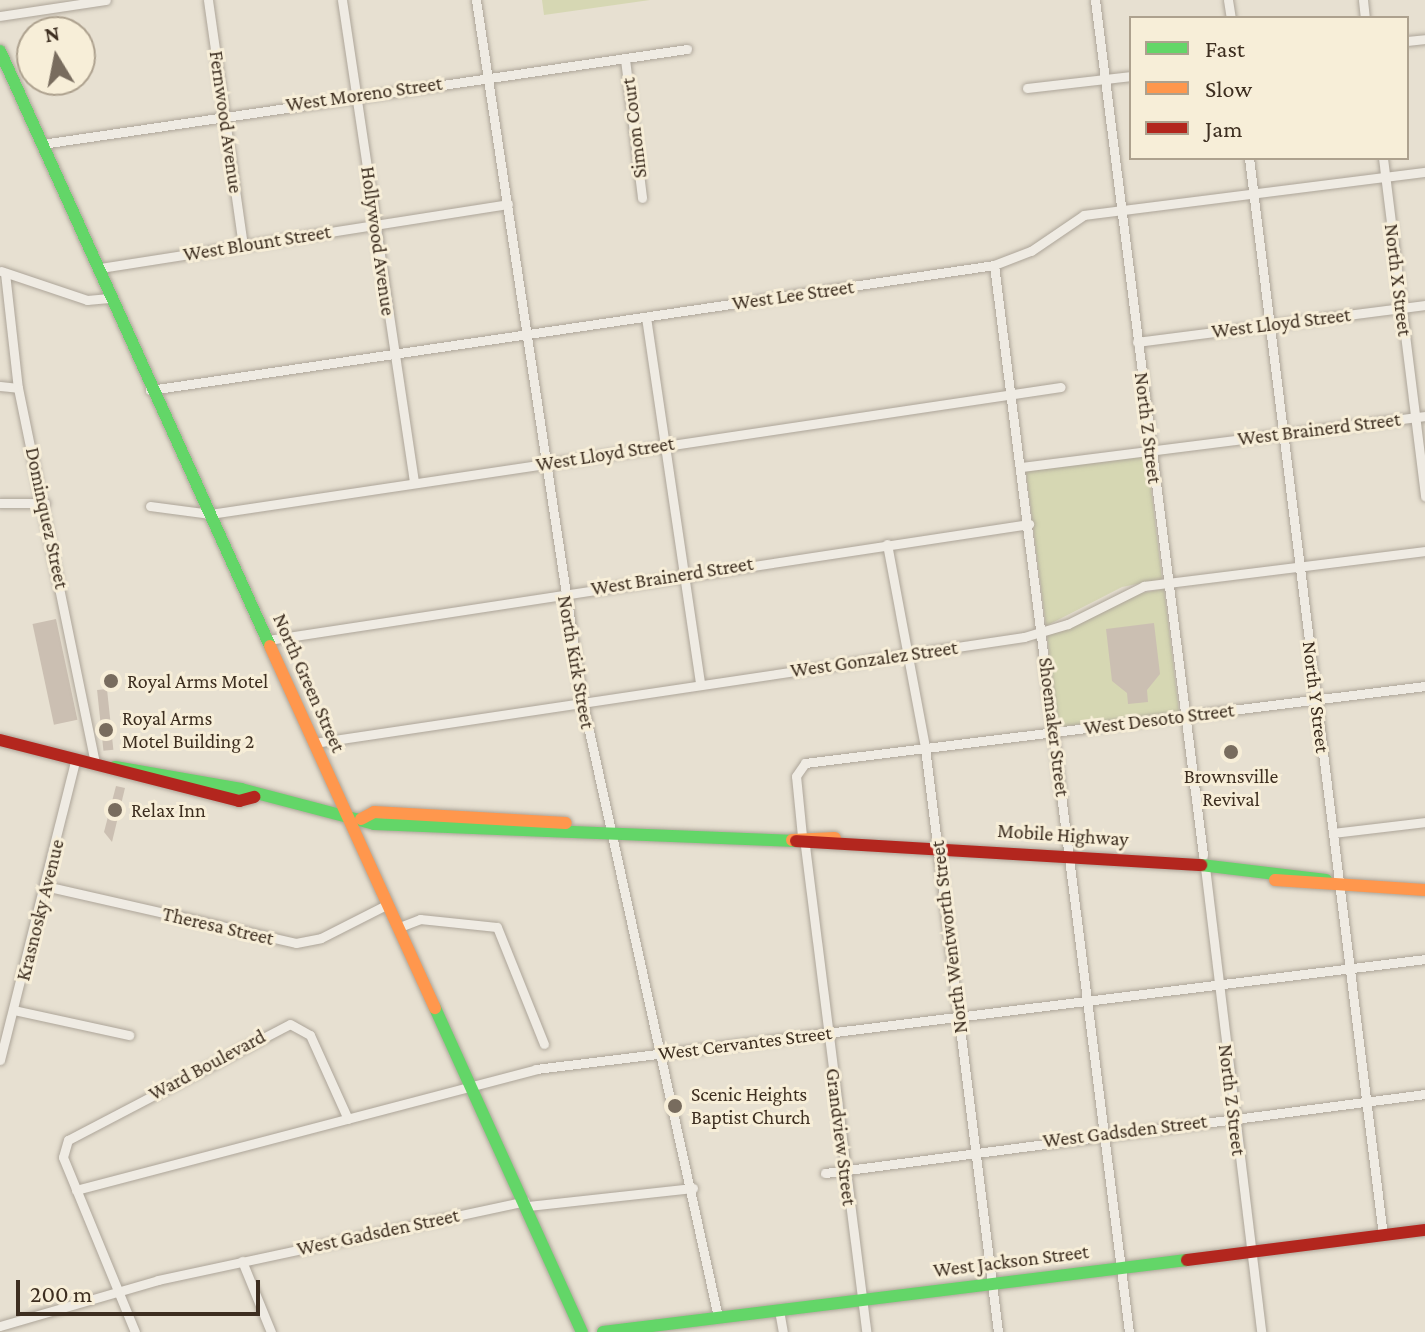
<!DOCTYPE html>
<style>
body{margin:0}
#map{position:relative;width:1425px;height:1332px;overflow:hidden;background:#e7e0d1;font-family:"Crimson Pro",serif}
div>[style]{position:absolute}
.green>*{inset:0;background:#d6d7b3}
.building>*{inset:0;background:#cbbfb2;transform-origin:0 0}
.roads{filter:drop-shadow(0 0 2px #ada599) drop-shadow(0 0 2px #ada599)}
.street>*{height:9px;margin:-4.5px;padding:0 4.5px;transform-origin:4.5px;border-radius:4.5px;background:#efebe3}
.fast>*{height:12px;margin:-6px;padding:0 6px;transform-origin:6px;border-radius:6px;background:#63d668}
.slow>*{height:12px;margin:-6px;padding:0 6px;transform-origin:6px;border-radius:6px;background:#ff974d}
.jam>*{height:12px;margin:-6px;padding:0 6px;transform-origin:6px;border-radius:6px;background:#b3261e}
.dots>*{width:22px;height:22px;translate:-50% -50%;box-sizing:border-box;border:4px solid #f7eed8;border-radius:50%}
span{translate:-50% -50%;white-space:nowrap;text-align:center;line-height:1.15;-webkit-text-stroke:6px #f7eed8;paint-order:stroke}
.street-label{font-size:20px;color:#3d2e20}
.poi-label{font-size:20px;color:#3d2e20}
.left{translate:0 -50%;text-align:left}
.legend{position:absolute;left:1129px;top:16px;width:280px;height:144px;box-sizing:border-box;background:#f7eed8;border:2px solid #ada18e;margin:0;padding:10px 14px;list-style:none;font-size:24px;color:#3d2e20}
.legend li{display:flex;align-items:center;gap:16px;height:40px}
.legend b{width:40px;border:2px solid #ada18e}
.north{position:absolute;left:16px;top:16px;width:80px;height:80px;box-sizing:border-box;background:#f7eed8;border:2px solid #ada18e;border-radius:50%;rotate:350deg;font-size:22px;font-weight:700;line-height:32px;text-align:center;color:#3d2e20}
.north::after{content:'';display:block;margin:auto;width:28px;height:36px;background:#786c5e;clip-path:polygon(50% 0,100% 100%,50% 72%,0 100%)}
.scale{position:absolute;left:16px;top:1280px;width:244px;height:36px;box-sizing:border-box;border:4px solid #3d2e20;border-top:0;padding-left:10px;font-size:24px;line-height:28px;white-space:nowrap;color:#3d2e20;-webkit-text-stroke:6px #f7eed8;paint-order:stroke}
</style>
<div id="map">
<div class="green">
<div style="clip-path:polygon(542px 0,650px 0,544px 15px)"></div>
<div style="clip-path:polygon(1147px 455px,1162px 579px,1122px 587px,1046px 626px,1026px 471px)"></div>
<div style="clip-path:polygon(1164px 589px,1179px 712px,1058px 727px,1047px 635px,1125px 596px)"></div>
</div>
<div class="building">
<div style="left:56px;top:619px;width:103px;height:24px;rotate:78deg"></div>
<div style="clip-path:polygon(1154px 623px,1160px 674px,1147px 690px,1148px 702px,1128px 704px,1127px 693px,1112px 681px,1106px 629px)"></div>
<div style="left:107px;top:689px;width:61px;height:10px;rotate:84deg"></div>
<div style="clip-path:polygon(116px 786px,125px 788px,112px 842px,104px 832px)"></div>
</div>
<div class="roads">
<div class="street">
<div style="left:208px;top:0;width:247px;rotate:81.9deg"></div>
<div style="left:342px;top:0;width:488px;rotate:81.5deg"></div>
<div style="left:476px;top:0;width:707px;rotate:81.38deg"></div>
<div style="left:582px;top:699px;width:633px;rotate:77.59deg"></div>
<div style="left:1095px;top:0;width:862px;rotate:82.8deg"></div>
<div style="left:1228px;top:0;width:18px;rotate:81deg"></div>
<div style="left:1363px;top:0;width:18px;rotate:84deg"></div>
<div style="left:0;top:16px;width:107px;rotate:-8.6deg"></div>
<div style="left:1407px;top:41px;width:18px;rotate:-6deg"></div>
<div style="left:625px;top:59px;width:140px;rotate:83deg"></div>
<div style="left:1027px;top:88px;width:105px;rotate:-6.6deg"></div>
<div style="left:42px;top:144px;width:652px;rotate:-8.38deg"></div>
<div style="left:1249px;top:158px;width:1085px;rotate:82.91deg"></div>
<div style="left:1383px;top:158px;width:341px;rotate:82.9deg"></div>
<div style="left:994px;top:265px;width:1076px;rotate:82.79deg"></div>
<div style="left:100px;top:268px;width:413px;rotate:-8.9deg"></div>
<div style="left:1px;top:271px;width:91px;rotate:18.6deg"></div>
<div style="left:87px;top:300px;width:25px;rotate:-5deg"></div>
<div style="left:5px;top:273px;width:116px;rotate:83.6deg"></div>
<div style="left:18px;top:388px;width:382px;rotate:78.4deg"></div>
<div style="left:646px;top:317px;width:370px;rotate:81.6deg"></div>
<div style="left:1137px;top:342px;width:290px;rotate:-7.3deg"></div>
<div style="left:0;top:386px;width:18px;rotate:6deg"></div>
<div style="left:150px;top:390px;width:853px;rotate:-8.42deg"></div>
<div style="left:994px;top:265px;width:40px;rotate:-21deg"></div>
<div style="left:1031px;top:251px;width:64px;rotate:-34.2deg"></div>
<div style="left:1084px;top:215px;width:344px;rotate:-7.2deg"></div>
<div style="left:1022px;top:467px;width:406px;rotate:-7.2deg"></div>
<div style="left:0;top:503px;width:45px"></div>
<div style="left:150px;top:506px;width:61px;rotate:7.6deg"></div>
<div style="left:210px;top:514px;width:860px;rotate:-8.49deg"></div>
<div style="left:887px;top:544px;width:208px;rotate:79.4deg"></div>
<div style="left:925px;top:748px;width:589px;rotate:82.87deg"></div>
<div style="left:268px;top:640px;width:770px;rotate:-8.67deg"></div>
<div style="left:314px;top:743px;width:718px;rotate:-8.49deg"></div>
<div style="left:1024px;top:637px;width:46px;rotate:-16.5deg"></div>
<div style="left:1068px;top:624px;width:85px;rotate:-26.6deg"></div>
<div style="left:1144px;top:586px;width:283px;rotate:-7.1deg"></div>
<div style="left:1333px;top:833px;width:93px;rotate:-6.8deg"></div>
<div style="left:802px;top:836px;width:60px;rotate:-95.7deg"></div>
<div style="left:796px;top:776px;width:16px;rotate:-55deg"></div>
<div style="left:805px;top:763px;width:625px;rotate:-7.08deg"></div>
<div style="left:805px;top:846px;width:490px;rotate:82.8deg"></div>
<div style="left:1205px;top:867px;width:468px;rotate:83.1deg"></div>
<div style="left:45px;top:886px;width:257px;rotate:12.8deg"></div>
<div style="left:296px;top:943px;width:25px;rotate:-11deg"></div>
<div style="left:321px;top:938px;width:73px;rotate:-26.9deg"></div>
<div style="left:397px;top:928px;width:25px;rotate:-21deg"></div>
<div style="left:420px;top:919px;width:77px;rotate:5.9deg"></div>
<div style="left:497px;top:927px;width:126px;rotate:68.1deg"></div>
<div style="left:14px;top:1010px;width:118px;rotate:12.3deg"></div>
<div style="left:0;top:1060px;width:311px;rotate:-75.9deg"></div>
<div style="left:825px;top:1173px;width:605px;rotate:-7.5deg"></div>
<div style="left:76px;top:1190px;width:476px;rotate:-14.7deg"></div>
<div style="left:536px;top:1069px;width:896px;rotate:-7.05deg"></div>
<div style="left:528px;top:1206px;width:166px;rotate:-6.2deg"></div>
<div style="left:242px;top:1261px;width:77px;rotate:67.8deg"></div>
<div style="left:779px;top:1310px;width:22px;rotate:80deg"></div>
<div style="left:0;top:1326px;width:165px;rotate:-16.2deg"></div>
<div style="left:158px;top:1280px;width:375px;rotate:-12.1deg"></div>
<div style="left:135px;top:1332px;width:189px;rotate:-112.4deg"></div>
<div style="left:63px;top:1157px;width:18px;rotate:-74deg"></div>
<div style="left:68px;top:1140px;width:250px;rotate:-27.6deg"></div>
<div style="left:290px;top:1024px;width:23px;rotate:29deg"></div>
<div style="left:310px;top:1035px;width:92px;rotate:65.7deg"></div>
</div>
<div class="fast">
<div style="left:0;top:51px;width:653px;rotate:65.59deg"></div>
<div style="left:115px;top:767px;width:128px;rotate:9.9deg"></div>
<div style="left:241px;top:789px;width:138px;rotate:14.7deg"></div>
<div style="left:374px;top:824px;width:422px;rotate:2.3deg"></div>
<div style="left:1201px;top:865px;width:126px;rotate:6.8deg"></div>
<div style="left:435px;top:1008px;width:356px;rotate:65.6deg"></div>
<div style="left:603px;top:1332px;width:588px;rotate:-7.03deg"></div>
</div>
<div class="slow">
<div style="left:270px;top:646px;width:398px;rotate:65.5deg"></div>
<div style="left:361px;top:819px;width:15px;rotate:-28deg"></div>
<div style="left:374px;top:812px;width:192px;rotate:3.3deg"></div>
<div style="left:792px;top:840px;width:43px;rotate:-2.7deg"></div>
<div style="left:1275px;top:880px;width:150px;rotate:3.8deg"></div>
</div>
<div class="jam">
<div style="left:0;top:740px;width:247px;rotate:14.3deg"></div>
<div style="left:239px;top:801px;width:16px;rotate:-15deg"></div>
<div style="left:796px;top:841px;width:406px;rotate:3.4deg"></div>
<div style="left:1187px;top:1260px;width:240px;rotate:-7.2deg"></div>
</div>
</div>
<div class="dots">
<div style="left:111px;top:681px;background:#786c5e"></div>
<div style="left:106px;top:730px;background:#786c5e"></div>
<div style="left:1231px;top:752px;background:#786c5e"></div>
<div style="left:115px;top:810px;background:#786c5e"></div>
<div style="left:675px;top:1106px;background:#786c5e"></div>
</div>
<div class="street-label">
<span style="left:364px;top:94px;rotate:-8deg">West Moreno Street</span>
<span style="left:226px;top:122px;rotate:82deg">Fernwood Avenue</span>
<span style="left:634px;top:128px;rotate:-97deg">Simon Court</span>
<span style="left:378px;top:241px;rotate:82deg">Hollywood Avenue</span>
<span style="left:257px;top:243px;rotate:-9deg">West Blount Street</span>
<span style="left:1398px;top:280px;rotate:83deg">North X Street</span>
<span style="left:793px;top:295px;rotate:-8deg">West Lee Street</span>
<span style="left:1281px;top:323px;rotate:-7deg">West Lloyd Street</span>
<span style="left:1148px;top:428px;rotate:83deg">North Z Street</span>
<span style="left:1319px;top:429px;rotate:-7deg">West Brainerd Street</span>
<span style="left:605px;top:454px;rotate:-9deg">West Lloyd Street</span>
<span style="left:47px;top:518px;rotate:78deg">Dominquez Street</span>
<span style="left:672px;top:576px;rotate:-9deg">West Brainerd Street</span>
<span style="left:874px;top:659px;rotate:-8deg">West Gonzalez Street</span>
<span style="left:576px;top:662px;rotate:80deg">North Kirk Street</span>
<span style="left:309px;top:683px;rotate:66deg">North Green Street</span>
<span style="left:1316px;top:697px;rotate:83deg">North Y Street</span>
<span style="left:1159px;top:719px;rotate:-7deg">West Desoto Street</span>
<span style="left:1054px;top:727px;rotate:83deg">Shoemaker Street</span>
<span style="left:1063px;top:835px;rotate:4deg">Mobile Highway</span>
<span style="left:40px;top:910px;rotate:-76deg">Krasnosky Avenue</span>
<span style="left:218px;top:926px;rotate:13deg">Theresa Street</span>
<span style="left:949px;top:937px;rotate:-97deg">North Wentworth Street</span>
<span style="left:745px;top:1043px;rotate:-7deg">West Cervantes Street</span>
<span style="left:207px;top:1065px;rotate:-28deg">Ward Boulevard</span>
<span style="left:1232px;top:1100px;rotate:83deg">North Z Street</span>
<span style="left:1125px;top:1131px;rotate:-7deg">West Gadsden Street</span>
<span style="left:841px;top:1137px;rotate:83deg">Grandview Street</span>
<span style="left:378px;top:1232px;rotate:-12deg">West Gadsden Street</span>
<span style="left:1011px;top:1261px;rotate:-7deg">West Jackson Street</span>
</div>
<div class="poi-label">
<span class="left" style="left:127px;top:681px">Royal Arms Motel</span>
<span class="left" style="left:122px;top:730px">Royal Arms<br>Motel Building 2</span>
<span style="left:1231px;top:788px">Brownsville<br>Revival</span>
<span class="left" style="left:131px;top:810px">Relax Inn</span>
<span class="left" style="left:691px;top:1106px">Scenic Heights<br>Baptist Church</span>
</div>
<ul class="legend">
<li><b style="height:10px;background:#63d668"></b>Fast</li>
<li><b style="height:10px;background:#ff974d"></b>Slow</li>
<li><b style="height:10px;background:#b3261e"></b>Jam</li>
</ul>
<div class="north">N</div>
<div class="scale">200 m</div>
</div>
